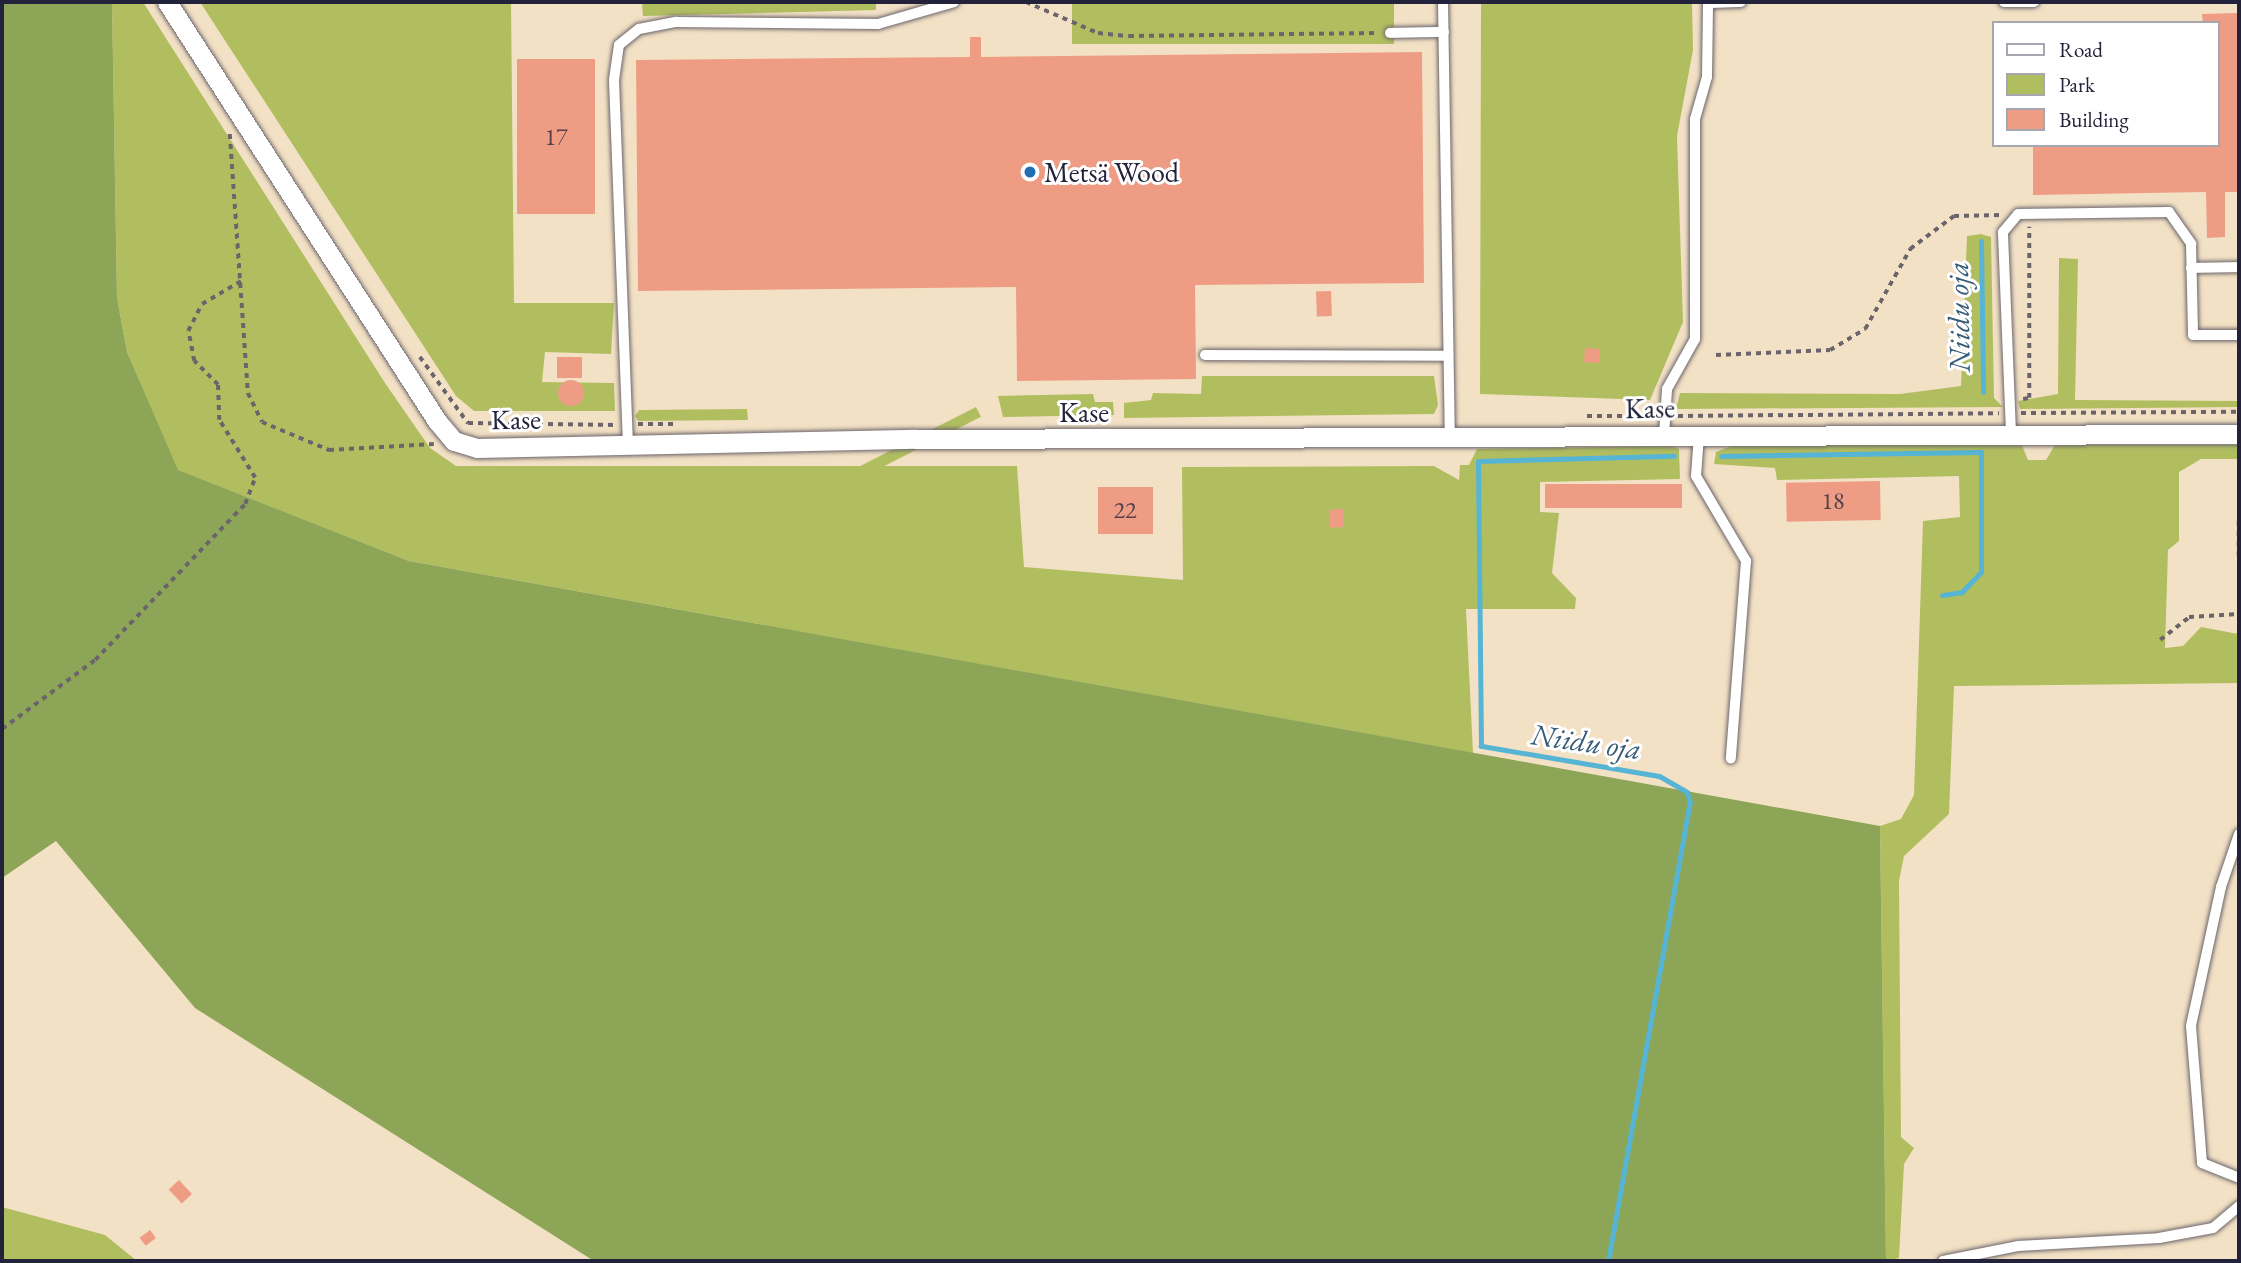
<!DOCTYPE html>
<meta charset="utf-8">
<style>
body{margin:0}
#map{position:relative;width:2241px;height:1263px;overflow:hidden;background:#f3e1c5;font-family:"EB Garamond",serif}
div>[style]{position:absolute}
.green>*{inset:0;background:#b1be60;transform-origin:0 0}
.forest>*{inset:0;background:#8ca556}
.stream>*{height:5px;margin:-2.5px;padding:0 2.5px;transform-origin:2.5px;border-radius:2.5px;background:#56b4d4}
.building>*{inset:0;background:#ee9d84;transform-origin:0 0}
.round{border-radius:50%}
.path>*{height:3.5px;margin-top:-1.75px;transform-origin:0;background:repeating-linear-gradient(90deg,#6b656b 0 5px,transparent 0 10px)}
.roads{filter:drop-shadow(0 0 2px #6b656b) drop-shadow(0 0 2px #6b656b)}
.lane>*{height:10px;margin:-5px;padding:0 5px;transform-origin:5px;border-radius:5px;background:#fff}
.street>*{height:19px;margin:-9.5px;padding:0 9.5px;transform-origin:9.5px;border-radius:9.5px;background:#fff}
.dots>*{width:19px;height:19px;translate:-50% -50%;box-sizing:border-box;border:4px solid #fff;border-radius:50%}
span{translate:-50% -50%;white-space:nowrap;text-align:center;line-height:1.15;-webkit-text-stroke:6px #fff;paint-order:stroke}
.number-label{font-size:24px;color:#55414d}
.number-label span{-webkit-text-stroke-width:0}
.poi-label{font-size:28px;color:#22223b}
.left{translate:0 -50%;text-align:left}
.street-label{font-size:28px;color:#22223b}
.water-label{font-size:30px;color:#375c78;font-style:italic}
.frame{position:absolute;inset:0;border:4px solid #22223b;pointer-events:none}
.legend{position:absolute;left:1992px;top:21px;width:228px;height:126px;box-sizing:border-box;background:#fff;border:2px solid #a7a7b1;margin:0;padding:9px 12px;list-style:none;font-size:21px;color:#22223b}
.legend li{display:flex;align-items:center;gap:14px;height:35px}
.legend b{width:35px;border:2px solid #a7a7b1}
</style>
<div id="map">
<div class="green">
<div style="clip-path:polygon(112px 2px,143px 2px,385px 383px,430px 448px,456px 466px,1017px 466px,1024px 567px,1183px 580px,1182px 467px,1434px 466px,1459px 480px,1460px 465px,1469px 465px,1477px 449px,1672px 446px,1679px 449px,1680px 479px,1540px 482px,1540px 512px,1559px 513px,1552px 573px,1576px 598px,1575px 609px,1466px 609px,1473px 753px,409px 561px,177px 470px,127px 352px,117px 298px)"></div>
<div style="clip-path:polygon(200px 2px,511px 2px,514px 303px,614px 303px,611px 354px,545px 352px,542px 382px,614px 383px,615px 411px,474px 411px,456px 396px)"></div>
<div style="clip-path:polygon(642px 2px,876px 2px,876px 10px,643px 16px)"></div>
<div style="left:1072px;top:2px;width:322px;height:42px"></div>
<div style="clip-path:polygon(1481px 2px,1692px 2px,1693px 50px,1677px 136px,1683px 322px,1650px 400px,1480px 394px)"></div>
<div style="clip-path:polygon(1981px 234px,1991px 237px,1994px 398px,2003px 407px,1676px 409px,1680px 393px,1900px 394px,1961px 386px,1967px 236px)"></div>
<div style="clip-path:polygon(2059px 258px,2078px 259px,2075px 400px,2239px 401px,2239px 407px,2020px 409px,2018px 401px,2058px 394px)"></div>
<div style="clip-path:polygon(1202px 376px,1434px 376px,1438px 405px,1434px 414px,1124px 418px,1124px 403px,1151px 400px,1153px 393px,1201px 394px)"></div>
<div style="clip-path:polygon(1093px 394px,1095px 402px,1113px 402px,1114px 415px,1003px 417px,998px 396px)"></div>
<div style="left:976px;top:407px;width:11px;height:207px;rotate:63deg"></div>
<div style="clip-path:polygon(747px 409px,748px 420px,638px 421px,635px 416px,639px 410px)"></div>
<div style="clip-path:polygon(2021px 443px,2028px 460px,2046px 460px,2055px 445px,2239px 445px,2239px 459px,2201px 459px,2179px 472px,2179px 541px,2168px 550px,2165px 648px,2183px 646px,2201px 627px,2238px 634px,2239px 683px,1954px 686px,1949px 814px,1904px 856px,1899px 881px,1901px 1137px,1914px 1148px,1904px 1164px,1899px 1258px,1886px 1261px,1880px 826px,1901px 819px,1914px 795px,1923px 521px,1960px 517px,1959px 476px,1777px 480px,1775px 468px,1714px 464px,1716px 452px,1731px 446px)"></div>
<div style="clip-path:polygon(2px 1207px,105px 1235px,137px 1261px,2px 1261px)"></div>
</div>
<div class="forest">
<div style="clip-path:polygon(2px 2px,112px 2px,117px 298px,127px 352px,178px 470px,409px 561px,1880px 826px,1886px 1261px,594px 1261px,195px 1008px,56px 841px,2px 878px)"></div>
</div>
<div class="stream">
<div style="left:1981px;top:241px;width:151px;rotate:89.2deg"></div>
<div style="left:1721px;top:456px;width:260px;rotate:-0.9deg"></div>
<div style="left:1981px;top:452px;width:120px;rotate:90deg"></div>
<div style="left:1981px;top:572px;width:28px;rotate:134deg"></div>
<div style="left:1962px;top:592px;width:20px;rotate:171deg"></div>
<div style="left:1608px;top:1261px;width:466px;rotate:-79.9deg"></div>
<div style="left:1690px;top:802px;width:10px;rotate:-107deg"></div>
<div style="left:1687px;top:792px;width:32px;rotate:-150deg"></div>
<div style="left:1659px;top:776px;width:181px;rotate:-170.4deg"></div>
<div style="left:1481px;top:746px;width:285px;rotate:-90.6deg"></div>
<div style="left:1478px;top:461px;width:196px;rotate:-1.5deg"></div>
</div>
<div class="building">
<div style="clip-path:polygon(2237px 13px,2239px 192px,2225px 192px,2225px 237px,2207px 238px,2206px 192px,2033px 195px,2033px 145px,2218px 145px,2218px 23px,2203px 23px,2202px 14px)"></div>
<div style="clip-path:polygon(970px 37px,981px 37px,981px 57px,1422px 52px,1424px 283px,1195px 285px,1196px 379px,1017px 381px,1016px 287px,638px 291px,636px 60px,970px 57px)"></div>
<div style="left:595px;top:59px;width:155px;height:78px;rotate:90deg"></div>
<div style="left:1331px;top:291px;width:25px;height:15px;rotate:88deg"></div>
<div style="left:1585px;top:348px;width:15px;height:14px;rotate:4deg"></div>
<div style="left:557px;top:357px;width:25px;height:21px"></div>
<div class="round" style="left:558px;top:380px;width:26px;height:26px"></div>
<div style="left:1880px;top:481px;width:39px;height:94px;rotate:89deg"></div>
<div style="left:1682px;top:484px;width:24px;height:137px;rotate:90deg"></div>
<div style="left:1098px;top:487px;width:55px;height:47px"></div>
<div style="left:1343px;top:509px;width:18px;height:14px;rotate:87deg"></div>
<div style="left:179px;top:1180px;width:19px;height:14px;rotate:47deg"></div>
<div style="left:150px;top:1230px;width:10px;height:13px;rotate:53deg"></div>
</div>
<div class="path">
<div style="left:1026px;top:2px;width:78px;rotate:23.3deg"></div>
<div style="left:1098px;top:33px;width:31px;rotate:6deg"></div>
<div style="left:1129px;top:36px;width:249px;rotate:-0.7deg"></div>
<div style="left:230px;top:134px;width:260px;rotate:86deg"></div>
<div style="left:248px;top:393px;width:32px;rotate:64deg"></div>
<div style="left:262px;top:422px;width:73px;rotate:22.7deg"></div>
<div style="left:329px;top:450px;width:105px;rotate:-3.3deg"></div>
<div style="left:1716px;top:355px;width:114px;rotate:-2.5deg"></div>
<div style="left:1830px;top:350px;width:41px;rotate:-31deg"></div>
<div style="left:1865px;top:329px;width:92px;rotate:-60.6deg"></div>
<div style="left:1910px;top:249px;width:55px;rotate:-36.9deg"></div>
<div style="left:1954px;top:216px;width:48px;rotate:-1.2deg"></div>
<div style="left:420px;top:357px;width:82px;rotate:54deg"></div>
<div style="left:468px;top:423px;width:149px;rotate:0.8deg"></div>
<div style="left:2023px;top:399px;width:6px;rotate:-9deg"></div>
<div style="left:2029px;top:398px;width:171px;rotate:-90deg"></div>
<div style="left:2021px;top:413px;width:218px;rotate:-0.3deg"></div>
<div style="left:1587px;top:416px;width:66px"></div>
<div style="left:1678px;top:416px;width:321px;rotate:-0.5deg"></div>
<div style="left:638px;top:424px;width:35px"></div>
<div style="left:2239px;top:521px;width:36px;rotate:90deg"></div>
<div style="left:2160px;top:640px;width:37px;rotate:-38deg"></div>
<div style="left:2189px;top:617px;width:50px;rotate:-3.4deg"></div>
<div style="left:2px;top:729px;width:116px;rotate:-36.6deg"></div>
<div style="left:95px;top:660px;width:216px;rotate:-46.1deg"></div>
<div style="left:245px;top:504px;width:28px;rotate:-69deg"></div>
<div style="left:255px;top:478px;width:68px;rotate:-121.8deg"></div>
<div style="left:219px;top:420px;width:35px;rotate:-92deg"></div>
<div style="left:218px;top:385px;width:34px;rotate:-135deg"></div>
<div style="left:194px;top:361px;width:31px;rotate:-101deg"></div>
<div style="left:188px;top:331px;width:30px;rotate:-63deg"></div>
<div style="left:202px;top:304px;width:45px;rotate:-30.5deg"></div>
</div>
<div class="roads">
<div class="lane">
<div style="left:1443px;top:2px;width:436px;rotate:89.1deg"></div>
<div style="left:2004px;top:2px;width:30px"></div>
<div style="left:1390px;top:33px;width:54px;rotate:-1.1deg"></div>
<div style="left:2191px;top:268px;width:48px;rotate:-1.2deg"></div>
<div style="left:1205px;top:355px;width:243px;rotate:0.2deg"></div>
<div style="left:2011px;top:433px;width:201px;rotate:-92.3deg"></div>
<div style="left:2003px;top:232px;width:23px;rotate:-50deg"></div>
<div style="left:2018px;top:214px;width:151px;rotate:-0.8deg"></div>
<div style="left:2169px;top:212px;width:39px;rotate:55deg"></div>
<div style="left:2191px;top:244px;width:91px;rotate:88.7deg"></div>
<div style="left:2193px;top:335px;width:46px"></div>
<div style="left:1699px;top:435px;width:41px;rotate:94.2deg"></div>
<div style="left:1696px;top:476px;width:99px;rotate:59.5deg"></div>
<div style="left:1746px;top:561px;width:198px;rotate:94.4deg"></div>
<div style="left:1664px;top:436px;width:47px;rotate:-86.3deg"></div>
<div style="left:1667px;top:389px;width:57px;rotate:-60.8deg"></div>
<div style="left:1695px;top:339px;width:220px;rotate:-90deg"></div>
<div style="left:1695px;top:119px;width:44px;rotate:-74.1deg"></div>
<div style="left:1707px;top:77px;width:74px;rotate:-89.2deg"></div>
<div style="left:1708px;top:3px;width:33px;rotate:-2deg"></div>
<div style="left:628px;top:445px;width:365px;rotate:-92.2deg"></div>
<div style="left:614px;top:80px;width:35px;rotate:-82deg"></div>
<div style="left:619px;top:45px;width:26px;rotate:-39deg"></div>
<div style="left:639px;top:29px;width:38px;rotate:-11deg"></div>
<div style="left:676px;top:22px;width:202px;rotate:0.6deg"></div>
<div style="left:878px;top:24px;width:79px;rotate:-16.1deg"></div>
<div style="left:2239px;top:834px;width:56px;rotate:108.8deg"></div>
<div style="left:2221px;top:887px;width:142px;rotate:102.2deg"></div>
<div style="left:2191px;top:1026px;width:137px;rotate:85.4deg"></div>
<div style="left:2202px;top:1163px;width:40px;rotate:22deg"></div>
<div style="left:1943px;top:1261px;width:76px;rotate:-11.3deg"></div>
<div style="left:2018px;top:1246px;width:141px;rotate:-3.2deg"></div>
<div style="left:2159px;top:1238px;width:55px;rotate:-10.5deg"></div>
<div style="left:2213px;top:1228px;width:34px;rotate:-40deg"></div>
</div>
<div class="street">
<div style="left:167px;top:2px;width:498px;rotate:57.2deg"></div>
<div style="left:437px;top:421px;width:26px;rotate:50deg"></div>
<div style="left:454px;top:441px;width:24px;rotate:17deg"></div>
<div style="left:477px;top:448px;width:439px;rotate:-1.2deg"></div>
<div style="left:916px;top:439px;width:1323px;rotate:-0.22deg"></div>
</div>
</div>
<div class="dots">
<div style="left:1030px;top:172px;background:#1f6fb2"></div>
</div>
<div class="number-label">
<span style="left:556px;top:137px">17</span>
<span style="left:1833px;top:501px">18</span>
<span style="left:1125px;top:510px">22</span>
</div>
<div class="poi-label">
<span class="left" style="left:1044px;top:172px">Metsä Wood</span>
</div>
<div class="street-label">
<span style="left:1650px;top:408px;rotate:-1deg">Kase</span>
<span style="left:1084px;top:412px">Kase</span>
<span style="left:516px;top:419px;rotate:-1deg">Kase</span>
</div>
<div class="water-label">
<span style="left:1959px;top:317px;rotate:-91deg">Niidu oja</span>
<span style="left:1586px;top:742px;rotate:8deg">Niidu oja</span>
</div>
<div class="frame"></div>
<ul class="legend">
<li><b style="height:9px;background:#fff"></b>Road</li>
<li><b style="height:19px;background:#b1be60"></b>Park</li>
<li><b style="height:19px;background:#ee9d84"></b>Building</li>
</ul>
</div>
